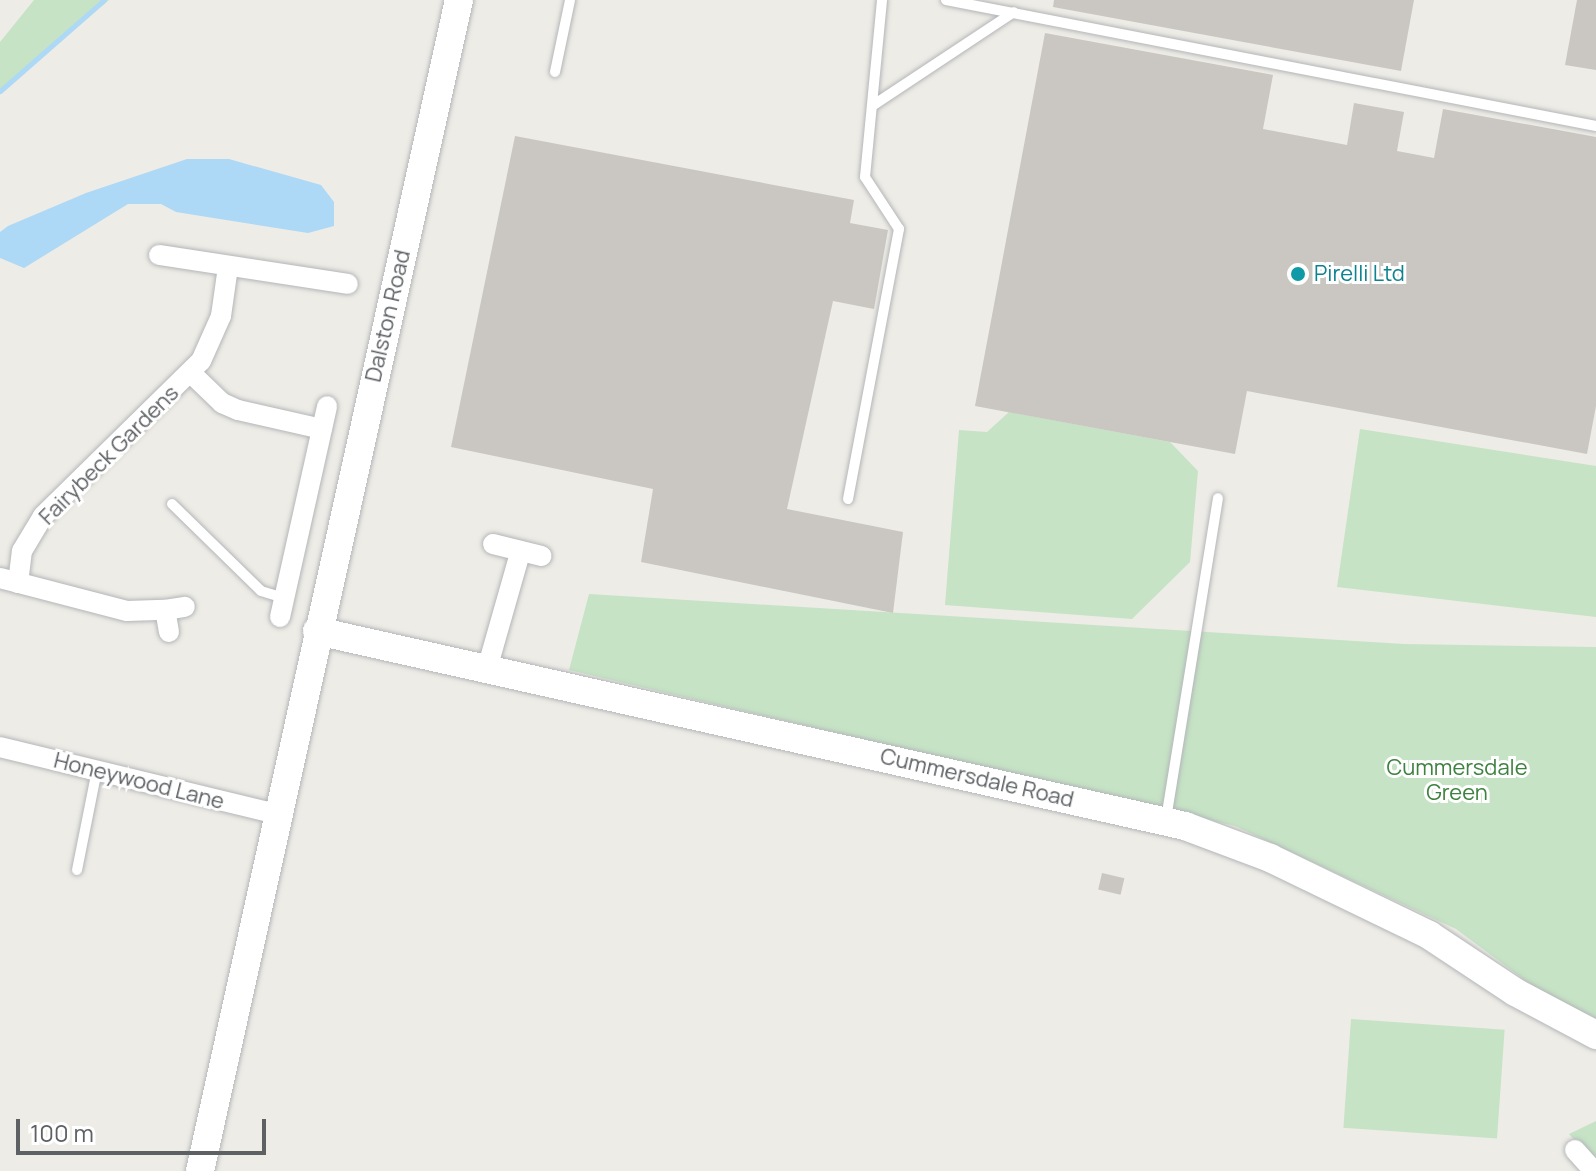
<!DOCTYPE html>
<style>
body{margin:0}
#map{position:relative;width:1596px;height:1171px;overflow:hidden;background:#eeece6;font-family:Manrope,sans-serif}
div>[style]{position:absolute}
.green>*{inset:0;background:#c6e3c5;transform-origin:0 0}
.water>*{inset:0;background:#add9f6}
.stream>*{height:5px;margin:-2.5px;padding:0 2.5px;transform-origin:2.5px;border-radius:2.5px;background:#add9f6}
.building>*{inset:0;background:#cac7c2;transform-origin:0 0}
.roads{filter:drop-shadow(0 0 2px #b3b6b9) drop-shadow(0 0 2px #b3b6b9)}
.lane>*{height:10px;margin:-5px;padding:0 5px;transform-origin:5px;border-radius:5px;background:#fff}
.street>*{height:20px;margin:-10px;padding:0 10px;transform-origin:10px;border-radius:10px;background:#fff}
.secondary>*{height:28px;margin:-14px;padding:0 14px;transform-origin:14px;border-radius:14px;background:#fff}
.dots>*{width:22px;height:22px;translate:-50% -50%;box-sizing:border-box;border:4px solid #fff;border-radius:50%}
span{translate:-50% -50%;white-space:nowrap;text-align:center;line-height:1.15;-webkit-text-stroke:6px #fff;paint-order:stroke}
.culture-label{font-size:22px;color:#0d838f}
.left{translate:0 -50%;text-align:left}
.street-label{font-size:22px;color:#5d6164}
.park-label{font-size:22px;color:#3e823f}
.scale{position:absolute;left:16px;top:1119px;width:250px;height:36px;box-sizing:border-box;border:4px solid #5d6164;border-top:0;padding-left:10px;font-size:24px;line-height:28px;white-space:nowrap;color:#5d6164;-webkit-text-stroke:6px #fff;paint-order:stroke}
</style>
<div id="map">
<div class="green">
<div style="clip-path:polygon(34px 0,109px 0,0 92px,0 42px)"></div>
<div style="clip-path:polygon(1009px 412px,1170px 442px,1198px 471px,1190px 562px,1132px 619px,945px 605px,959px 430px,987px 432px)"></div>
<div style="clip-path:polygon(1360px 429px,1596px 466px,1596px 617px,1337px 587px)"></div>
<div style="clip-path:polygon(589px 594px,1404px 644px,1596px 647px,1596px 1018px,1546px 996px,1456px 929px,1235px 826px,569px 670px)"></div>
<div style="left:1351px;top:1019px;width:154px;height:109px;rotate:4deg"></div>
<div style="clip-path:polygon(1596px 1121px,1596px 1165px,1569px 1134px)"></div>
</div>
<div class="water">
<div style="clip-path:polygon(187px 159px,229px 159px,321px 185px,334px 202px,334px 226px,308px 233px,176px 212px,161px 204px,128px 204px,24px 268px,0 258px,0 232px,8px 226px,86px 193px)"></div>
</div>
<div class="stream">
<div style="left:0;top:91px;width:138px;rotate:-41.2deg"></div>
</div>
<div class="building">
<div style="clip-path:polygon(1054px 0,1414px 0,1401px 71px,1053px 7px)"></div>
<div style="clip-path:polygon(1577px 0,1596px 0,1596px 70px,1565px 65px)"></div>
<div style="clip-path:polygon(1045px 33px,1273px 75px,1263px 129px,1347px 145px,1354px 103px,1404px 112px,1397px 151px,1434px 158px,1443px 109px,1596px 137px,1596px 406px,1587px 454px,1247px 391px,1235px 454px,975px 406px)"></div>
<div style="clip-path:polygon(515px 136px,854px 200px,850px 223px,888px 230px,874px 309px,833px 301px,787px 509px,903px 532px,893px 613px,641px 562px,653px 489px,451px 447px)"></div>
<div style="left:1102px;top:873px;width:23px;height:17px;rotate:13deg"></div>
</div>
<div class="roads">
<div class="lane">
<div style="left:946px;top:0;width:662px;rotate:10.97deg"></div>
<div style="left:555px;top:72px;width:74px;rotate:-78.2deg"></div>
<div style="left:872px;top:106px;width:170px;rotate:-33.5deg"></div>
<div style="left:848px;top:499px;width:275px;rotate:-79.3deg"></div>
<div style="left:899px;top:229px;width:62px;rotate:-123.2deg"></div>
<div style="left:865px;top:177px;width:178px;rotate:-84.5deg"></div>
<div style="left:172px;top:504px;width:124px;rotate:44.3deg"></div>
<div style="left:261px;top:591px;width:24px;rotate:17deg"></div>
<div style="left:1166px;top:819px;width:325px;rotate:-80.8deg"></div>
<div style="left:77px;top:870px;width:102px;rotate:-78.7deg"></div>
</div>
<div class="street">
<div style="left:159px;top:255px;width:191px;rotate:8.7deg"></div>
<div style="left:192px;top:374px;width:42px;rotate:44deg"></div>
<div style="left:222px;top:403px;width:17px;rotate:24deg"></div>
<div style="left:238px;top:410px;width:86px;rotate:12.7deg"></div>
<div style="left:493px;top:544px;width:50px;rotate:13.8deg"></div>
<div style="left:0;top:578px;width:131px;rotate:14.6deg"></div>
<div style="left:127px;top:611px;width:38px;rotate:-2deg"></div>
<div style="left:18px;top:583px;width:32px;rotate:-83deg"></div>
<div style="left:22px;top:551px;width:41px;rotate:-59deg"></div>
<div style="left:43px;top:516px;width:221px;rotate:-44.5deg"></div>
<div style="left:201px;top:361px;width:49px;rotate:-66deg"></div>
<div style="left:221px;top:316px;width:49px;rotate:-81.9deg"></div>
<div style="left:280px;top:617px;width:216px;rotate:-77.4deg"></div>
<div style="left:169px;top:632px;width:22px;rotate:-100deg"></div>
<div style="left:165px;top:610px;width:20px;rotate:-9deg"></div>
<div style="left:487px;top:669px;width:121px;rotate:-74.1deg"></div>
<div style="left:0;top:747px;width:286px;rotate:13.6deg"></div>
<div style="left:1575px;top:1150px;width:28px;rotate:48deg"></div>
</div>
<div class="secondary">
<div style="left:317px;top:631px;width:890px;rotate:12.66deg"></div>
<div style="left:1185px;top:826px;width:91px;rotate:20.6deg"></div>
<div style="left:1270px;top:858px;width:177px;rotate:25.8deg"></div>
<div style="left:1429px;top:935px;width:103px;rotate:33.5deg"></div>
<div style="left:1515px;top:992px;width:92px;rotate:28deg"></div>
<div style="left:200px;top:1171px;width:1199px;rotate:-77.53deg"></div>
</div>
</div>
<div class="dots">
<div style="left:1298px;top:274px;background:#0f9aa8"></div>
</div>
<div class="culture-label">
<span class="left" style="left:1314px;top:274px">Pirelli Ltd</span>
</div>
<div class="street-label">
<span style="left:388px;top:316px;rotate:-77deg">Dalston Road</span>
<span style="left:109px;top:455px;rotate:-45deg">Fairybeck Gardens</span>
<span style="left:977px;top:778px;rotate:13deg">Cummersdale Road</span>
<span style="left:139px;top:781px;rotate:14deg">Honeywood Lane</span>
</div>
<div class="park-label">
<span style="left:1457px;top:780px">Cummersdale<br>Green</span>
</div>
<div class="scale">100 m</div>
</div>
